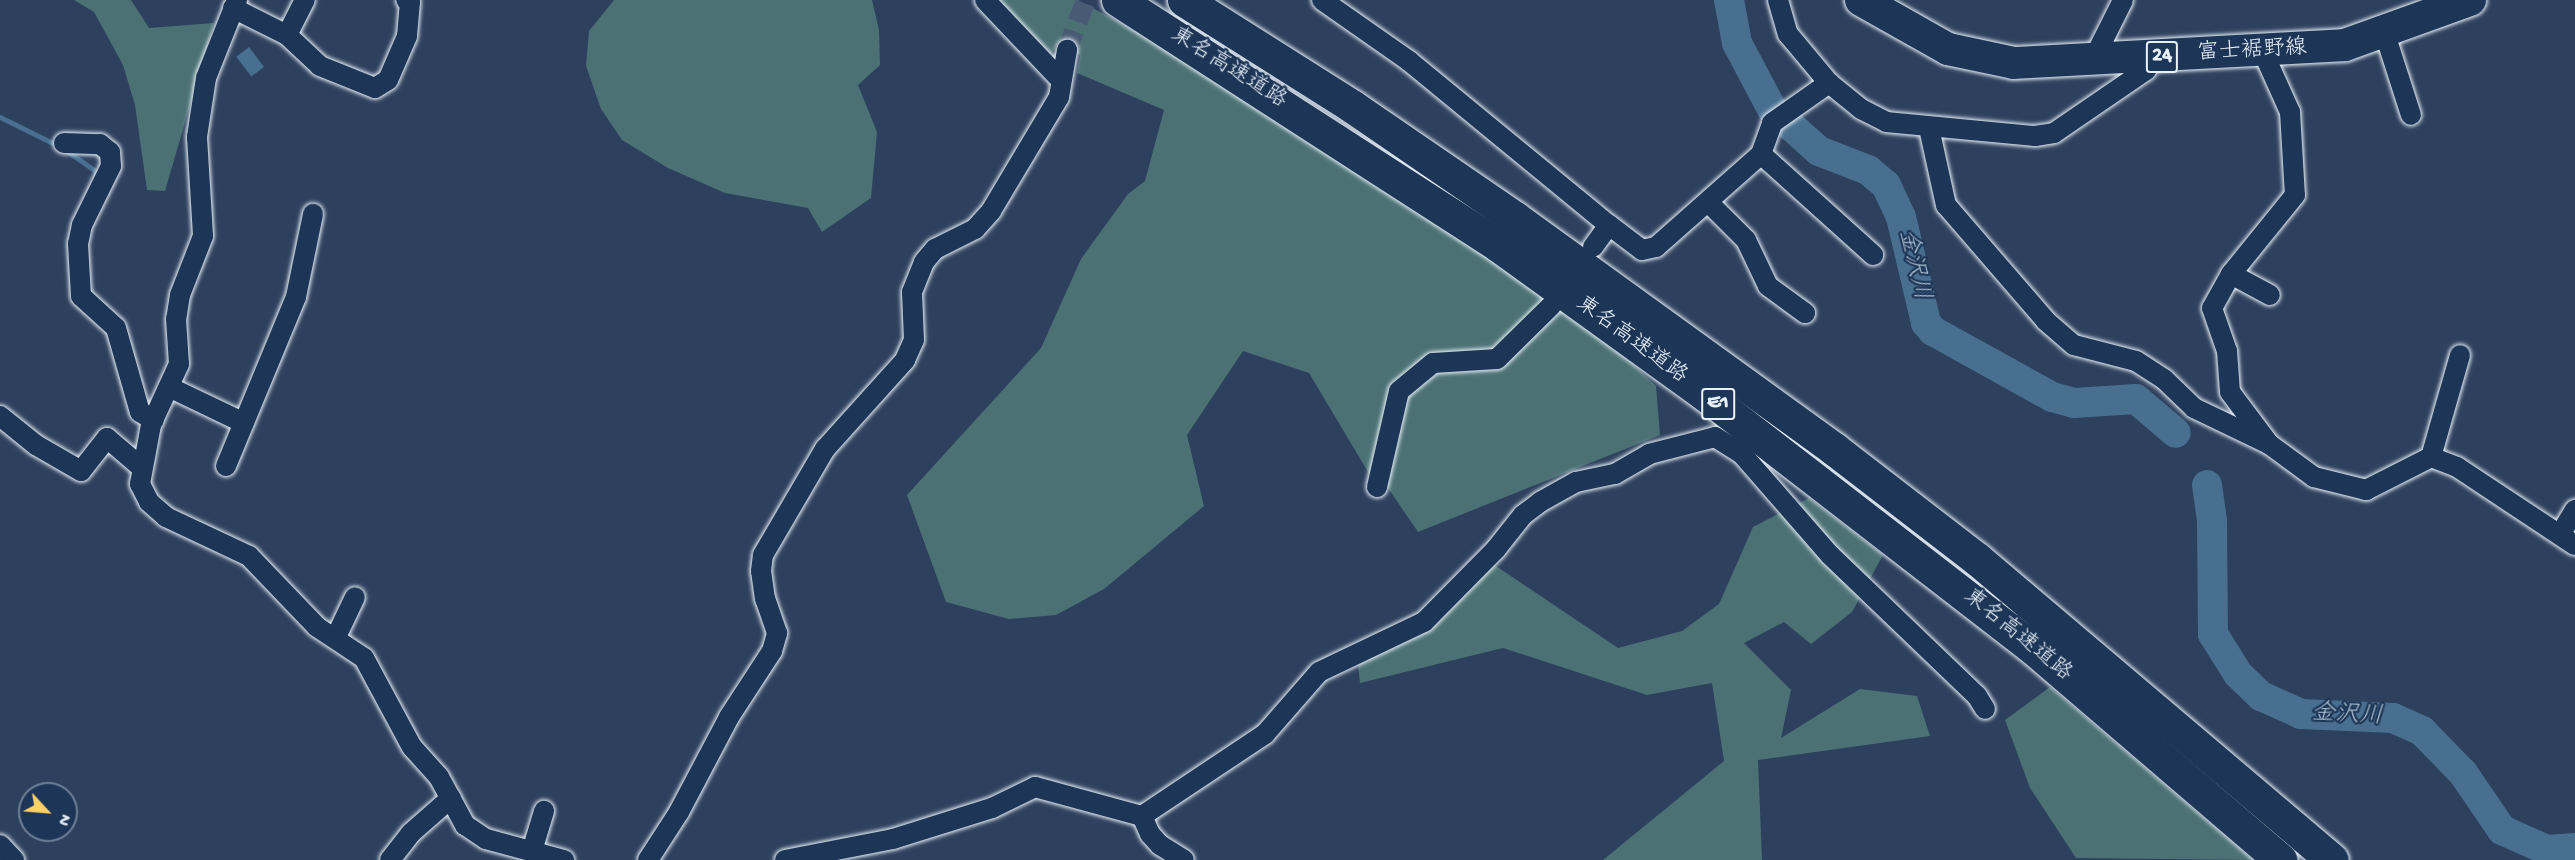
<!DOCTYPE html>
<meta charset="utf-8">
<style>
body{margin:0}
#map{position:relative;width:2575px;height:860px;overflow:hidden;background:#2d405d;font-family:"Gochi Hand","Klee One",sans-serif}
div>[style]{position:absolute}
.green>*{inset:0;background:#4b7174}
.water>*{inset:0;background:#486f90;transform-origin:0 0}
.stream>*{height:5px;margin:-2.5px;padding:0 2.5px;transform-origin:2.5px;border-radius:2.5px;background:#486f90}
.river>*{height:30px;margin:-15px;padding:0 15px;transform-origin:15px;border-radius:15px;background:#486f90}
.street-tunnel>*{height:20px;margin-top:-10px;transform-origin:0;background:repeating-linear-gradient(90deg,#495b74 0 20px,transparent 0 30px)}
.roads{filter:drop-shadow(0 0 2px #e8f1f8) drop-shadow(0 0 2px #e8f1f8)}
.street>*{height:20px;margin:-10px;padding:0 10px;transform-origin:10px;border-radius:10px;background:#1d3557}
.primary>*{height:32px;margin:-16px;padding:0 16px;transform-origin:16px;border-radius:16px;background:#1d3557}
.highway>*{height:33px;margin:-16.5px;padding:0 16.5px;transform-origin:16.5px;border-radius:16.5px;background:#1d3557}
span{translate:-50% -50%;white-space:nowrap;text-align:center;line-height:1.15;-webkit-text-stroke:4.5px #1d3557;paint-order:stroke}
.shield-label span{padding:2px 4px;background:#1d3557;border:2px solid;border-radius:4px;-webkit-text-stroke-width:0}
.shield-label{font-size:21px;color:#e8f1f8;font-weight:700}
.street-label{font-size:22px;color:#e8f1f8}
.water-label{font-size:24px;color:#b0c4d4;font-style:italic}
.north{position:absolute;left:18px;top:782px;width:60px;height:60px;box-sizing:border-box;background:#1d3557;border:2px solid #6e8097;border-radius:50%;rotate:116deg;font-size:16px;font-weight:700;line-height:24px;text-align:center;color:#e8f1f8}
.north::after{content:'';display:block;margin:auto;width:21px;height:27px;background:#ffd166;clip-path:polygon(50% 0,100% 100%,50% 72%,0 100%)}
</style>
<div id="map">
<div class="green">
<div style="clip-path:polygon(74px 0,131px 0,149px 28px,214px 23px,165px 191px,147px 190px,135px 105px,123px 65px,94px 12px)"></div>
<div style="clip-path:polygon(614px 0,872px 0,879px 30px,880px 65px,858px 85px,877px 132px,871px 198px,822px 232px,808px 208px,725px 193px,668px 168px,622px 140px,601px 109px,586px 66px,589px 31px)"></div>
<div style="clip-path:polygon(994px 0,1078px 0,1249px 93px,1571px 305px,1656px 386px,1660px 435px,1418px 532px,1386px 485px,1377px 487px,1309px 373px,1243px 351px,1187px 435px,1204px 506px,1104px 589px,1056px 615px,1009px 619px,946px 602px,907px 495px,1041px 348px,1081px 259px,1128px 194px,1145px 181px,1164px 110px,1077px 73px,1080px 55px,1059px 42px,1050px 55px)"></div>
<div style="clip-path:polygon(1809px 498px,1883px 555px,1852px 612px,1811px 644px,1784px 622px,1744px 643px,1791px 690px,1781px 738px,1860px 689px,1917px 696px,1930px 736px,1758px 760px,1762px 860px,1603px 860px,1724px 761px,1712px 683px,1647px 695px,1503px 648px,1360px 683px,1358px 665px,1434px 621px,1493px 564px,1618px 648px,1682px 631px,1719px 604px,1753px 527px)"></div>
<div style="clip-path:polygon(2050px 687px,2253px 860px,2076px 858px,2030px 788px,2005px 720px)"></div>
</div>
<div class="water">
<div style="left:249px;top:47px;width:25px;height:16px;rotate:53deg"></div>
</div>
<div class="stream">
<div style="left:0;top:117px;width:66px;rotate:26.2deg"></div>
<div style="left:67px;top:151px;width:35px;rotate:35deg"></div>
<div style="left:96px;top:171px;width:9px;rotate:96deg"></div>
</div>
<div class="river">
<div style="left:1729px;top:0;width:44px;rotate:79.5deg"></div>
<div style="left:1737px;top:43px;width:75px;rotate:62.1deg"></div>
<div style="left:1772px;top:109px;width:63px;rotate:41.8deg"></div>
<div style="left:1819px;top:151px;width:53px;rotate:21.2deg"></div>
<div style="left:1868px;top:170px;width:23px;rotate:40deg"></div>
<div style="left:1886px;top:185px;width:35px;rotate:65deg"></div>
<div style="left:1901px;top:217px;width:109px;rotate:76.7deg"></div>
<div style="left:1926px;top:323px;width:11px;rotate:49deg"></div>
<div style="left:1933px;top:331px;width:136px;rotate:29deg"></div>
<div style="left:2052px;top:397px;width:23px;rotate:15deg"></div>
<div style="left:2074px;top:403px;width:62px;rotate:-3.7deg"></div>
<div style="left:2136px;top:399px;width:52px;rotate:40.4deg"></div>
<div style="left:2207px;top:485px;width:36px;rotate:82deg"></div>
<div style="left:2212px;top:521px;width:113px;rotate:89.5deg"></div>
<div style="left:2213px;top:634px;width:47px;rotate:58deg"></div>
<div style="left:2238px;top:674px;width:32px;rotate:44deg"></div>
<div style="left:2261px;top:696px;width:44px;rotate:24.2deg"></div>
<div style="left:2301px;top:714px;width:92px;rotate:2.5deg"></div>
<div style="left:2393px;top:718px;width:32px;rotate:24deg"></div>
<div style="left:2422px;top:731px;width:59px;rotate:45.7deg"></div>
<div style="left:2463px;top:773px;width:69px;rotate:55.6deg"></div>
<div style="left:2502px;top:830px;width:49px;rotate:24deg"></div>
<div style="left:2547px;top:850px;width:28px;rotate:-4deg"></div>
</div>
<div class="street-tunnel">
<div style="left:1067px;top:50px;width:53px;rotate:-69.2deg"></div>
</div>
<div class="roads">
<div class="street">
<div style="left:237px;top:0;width:84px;rotate:111.7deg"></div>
<div style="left:206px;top:78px;width:60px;rotate:98.7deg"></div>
<div style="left:197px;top:137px;width:99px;rotate:86.5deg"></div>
<div style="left:203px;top:236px;width:63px;rotate:111.3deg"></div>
<div style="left:180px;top:295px;width:24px;rotate:99deg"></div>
<div style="left:176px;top:319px;width:45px;rotate:86.2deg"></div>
<div style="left:179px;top:364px;width:67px;rotate:114.7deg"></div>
<div style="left:151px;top:425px;width:60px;rotate:100.6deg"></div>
<div style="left:140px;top:484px;width:20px;rotate:63deg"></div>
<div style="left:149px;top:502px;width:23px;rotate:41deg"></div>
<div style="left:166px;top:517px;width:92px;rotate:25.2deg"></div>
<div style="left:249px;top:556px;width:98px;rotate:46.2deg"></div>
<div style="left:317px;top:627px;width:56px;rotate:33.4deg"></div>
<div style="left:364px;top:658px;width:101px;rotate:61.7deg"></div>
<div style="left:412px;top:747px;width:40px;rotate:48deg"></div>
<div style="left:439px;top:777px;width:55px;rotate:61.6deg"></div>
<div style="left:465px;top:825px;width:25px;rotate:34deg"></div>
<div style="left:486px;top:839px;width:81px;rotate:15.1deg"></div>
<div style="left:985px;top:0;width:110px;rotate:46.5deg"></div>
<div style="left:1322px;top:0;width:106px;rotate:35deg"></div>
<div style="left:1409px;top:61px;width:259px;rotate:39.4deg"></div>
<div style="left:1609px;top:225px;width:27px;rotate:126deg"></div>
<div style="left:1778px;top:0;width:35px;rotate:74deg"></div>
<div style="left:1788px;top:34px;width:64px;rotate:50.1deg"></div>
<div style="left:1829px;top:83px;width:41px;rotate:39.1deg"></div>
<div style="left:1861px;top:109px;width:28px;rotate:27deg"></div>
<div style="left:1886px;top:122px;width:150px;rotate:5.4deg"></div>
<div style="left:2035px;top:136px;width:19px;rotate:-9deg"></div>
<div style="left:2054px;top:133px;width:112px;rotate:-34.4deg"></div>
<div style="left:2146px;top:70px;width:14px;rotate:-60deg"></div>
<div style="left:233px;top:8px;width:60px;rotate:26.6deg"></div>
<div style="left:287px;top:35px;width:45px;rotate:43.2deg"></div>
<div style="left:320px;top:66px;width:59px;rotate:21.8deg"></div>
<div style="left:375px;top:88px;width:15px;rotate:-32deg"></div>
<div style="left:388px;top:80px;width:48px;rotate:-66.6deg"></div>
<div style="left:407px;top:36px;width:34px;rotate:-85deg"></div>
<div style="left:410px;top:2px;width:4px;rotate:-153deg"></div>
<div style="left:2384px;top:31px;width:88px;rotate:72.2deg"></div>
<div style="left:287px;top:35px;width:39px;rotate:-63deg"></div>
<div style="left:2263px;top:52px;width:66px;rotate:65.8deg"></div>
<div style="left:2290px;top:112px;width:83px;rotate:86.6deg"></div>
<div style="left:2295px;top:195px;width:102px;rotate:129deg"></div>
<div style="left:2231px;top:274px;width:39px;rotate:119deg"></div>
<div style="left:2212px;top:308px;width:46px;rotate:70.8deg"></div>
<div style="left:2227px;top:351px;width:41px;rotate:85.8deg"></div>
<div style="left:2230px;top:392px;width:65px;rotate:53.1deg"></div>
<div style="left:2093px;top:60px;width:67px;rotate:-63.4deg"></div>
<div style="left:1929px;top:128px;width:79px;rotate:77.6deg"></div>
<div style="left:1946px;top:205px;width:153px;rotate:49.2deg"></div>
<div style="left:2046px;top:321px;width:37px;rotate:41deg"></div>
<div style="left:2074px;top:345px;width:64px;rotate:14.5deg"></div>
<div style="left:2136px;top:361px;width:33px;rotate:33deg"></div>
<div style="left:2164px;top:379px;width:42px;rotate:44deg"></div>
<div style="left:2194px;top:408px;width:83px;rotate:25.6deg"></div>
<div style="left:2269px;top:444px;width:56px;rotate:36.3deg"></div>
<div style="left:2314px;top:477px;width:54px;rotate:14deg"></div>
<div style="left:2366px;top:490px;width:73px;rotate:-26.9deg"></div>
<div style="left:2431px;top:457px;width:28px;rotate:21deg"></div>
<div style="left:2457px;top:467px;width:141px;rotate:33.5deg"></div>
<div style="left:64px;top:143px;width:36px;rotate:2deg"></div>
<div style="left:100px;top:144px;width:13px;rotate:39deg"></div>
<div style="left:110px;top:152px;width:14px;rotate:86deg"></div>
<div style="left:111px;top:166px;width:66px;rotate:116.2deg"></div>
<div style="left:82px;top:225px;width:19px;rotate:102deg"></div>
<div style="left:78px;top:244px;width:52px;rotate:86.7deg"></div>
<div style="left:81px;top:296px;width:47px;rotate:42.4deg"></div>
<div style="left:116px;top:328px;width:87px;rotate:74.1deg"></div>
<div style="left:140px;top:412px;width:16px;rotate:30deg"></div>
<div style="left:1761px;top:154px;width:151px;rotate:42deg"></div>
<div style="left:1708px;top:202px;width:54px;rotate:45deg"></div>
<div style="left:1746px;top:240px;width:51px;rotate:64.4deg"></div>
<div style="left:1768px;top:286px;width:46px;rotate:36.1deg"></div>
<div style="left:1609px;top:225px;width:41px;rotate:37.1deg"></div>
<div style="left:1642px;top:250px;width:14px;rotate:-12deg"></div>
<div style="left:1656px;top:247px;width:140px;rotate:-41.5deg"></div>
<div style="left:1761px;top:154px;width:33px;rotate:-70deg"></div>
<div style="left:1772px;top:123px;width:70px;rotate:-35.1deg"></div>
<div style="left:2231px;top:274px;width:44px;rotate:28.3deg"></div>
<div style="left:169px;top:387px;width:83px;rotate:25.6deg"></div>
<div style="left:0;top:416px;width:46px;rotate:38.9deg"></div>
<div style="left:36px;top:445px;width:52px;rotate:30deg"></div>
<div style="left:81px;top:471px;width:42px;rotate:-51.8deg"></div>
<div style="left:107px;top:438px;width:46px;rotate:40.6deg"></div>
<div style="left:2431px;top:457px;width:106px;rotate:-74.1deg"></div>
<div style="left:226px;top:466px;width:183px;rotate:-67.5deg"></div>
<div style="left:296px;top:297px;width:85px;rotate:-78.4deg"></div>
<div style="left:1377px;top:487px;width:98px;rotate:-77.1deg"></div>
<div style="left:1399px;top:391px;width:44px;rotate:-39.5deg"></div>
<div style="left:1433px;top:363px;width:64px;rotate:-3.6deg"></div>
<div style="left:1497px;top:359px;width:76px;rotate:-44.5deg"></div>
<div style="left:2561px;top:533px;width:27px;rotate:-59deg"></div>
<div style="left:336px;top:637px;width:44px;rotate:-64.6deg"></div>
<div style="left:1142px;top:816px;width:148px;rotate:-33.7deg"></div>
<div style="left:1265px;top:734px;width:82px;rotate:-48.9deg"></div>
<div style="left:1319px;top:672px;width:116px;rotate:-25.5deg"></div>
<div style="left:1424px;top:622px;width:103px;rotate:-45.4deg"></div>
<div style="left:1496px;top:549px;width:43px;rotate:-51.5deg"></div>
<div style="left:1523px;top:515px;width:21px;rotate:-37deg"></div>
<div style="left:1540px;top:502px;width:41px;rotate:-29.1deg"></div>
<div style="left:1576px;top:482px;width:40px;rotate:-12deg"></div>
<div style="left:1615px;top:474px;width:39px;rotate:-30deg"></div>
<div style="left:1649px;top:454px;width:68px;rotate:-14.4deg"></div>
<div style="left:1715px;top:437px;width:31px;rotate:32deg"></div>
<div style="left:1741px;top:453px;width:135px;rotate:48.9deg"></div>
<div style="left:1830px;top:555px;width:204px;rotate:43.8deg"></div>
<div style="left:1977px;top:696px;width:15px;rotate:58deg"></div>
<div style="left:0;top:845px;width:21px;rotate:47deg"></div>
<div style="left:532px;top:851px;width:42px;rotate:-73.3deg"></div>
<div style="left:390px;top:860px;width:34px;rotate:-52deg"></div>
<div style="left:411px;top:833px;width:53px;rotate:-41.2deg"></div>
<div style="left:648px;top:860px;width:57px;rotate:-57.1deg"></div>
<div style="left:679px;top:812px;width:107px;rotate:-62.2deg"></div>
<div style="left:729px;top:717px;width:79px;rotate:-56.9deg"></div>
<div style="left:772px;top:651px;width:19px;rotate:-74deg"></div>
<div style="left:777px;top:633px;width:36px;rotate:-109deg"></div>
<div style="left:765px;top:599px;width:28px;rotate:-98deg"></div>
<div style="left:761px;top:571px;width:16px;rotate:-83deg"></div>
<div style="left:763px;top:555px;width:123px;rotate:-59.7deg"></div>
<div style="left:825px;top:449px;width:120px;rotate:-48deg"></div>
<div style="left:905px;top:360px;width:22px;rotate:-66deg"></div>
<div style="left:914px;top:340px;width:48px;rotate:-92.4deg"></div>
<div style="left:912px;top:292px;width:32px;rotate:-68deg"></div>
<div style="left:924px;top:262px;width:17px;rotate:-50deg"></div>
<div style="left:935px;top:249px;width:45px;rotate:-26.6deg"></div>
<div style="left:975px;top:229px;width:24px;rotate:-48deg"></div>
<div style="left:991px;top:211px;width:133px;rotate:-59.2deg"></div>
<div style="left:1059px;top:97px;width:48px;rotate:-80.3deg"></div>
<div style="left:785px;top:860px;width:110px;rotate:-11deg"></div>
<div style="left:893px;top:839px;width:104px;rotate:-17.4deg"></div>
<div style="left:992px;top:808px;width:48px;rotate:-26deg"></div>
<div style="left:1035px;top:787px;width:111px;rotate:15.2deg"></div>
<div style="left:1142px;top:816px;width:20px;rotate:66deg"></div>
<div style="left:1150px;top:834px;width:15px;rotate:48deg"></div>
<div style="left:1160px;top:845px;width:28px;rotate:32deg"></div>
</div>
<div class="primary">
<div style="left:1861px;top:0;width:100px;rotate:29.4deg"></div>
<div style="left:1948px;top:49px;width:67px;rotate:12deg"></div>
<div style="left:2014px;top:63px;width:331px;rotate:-3.1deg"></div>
<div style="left:2345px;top:45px;width:133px;rotate:-19.8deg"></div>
</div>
<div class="highway">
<div style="left:1118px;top:0;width:452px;rotate:32.8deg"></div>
<div style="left:1498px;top:245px;width:253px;rotate:35.8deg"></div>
<div style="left:1703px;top:393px;width:417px;rotate:37.7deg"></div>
<div style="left:2033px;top:648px;width:326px;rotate:40.6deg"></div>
<div style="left:1184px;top:0;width:200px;rotate:32.3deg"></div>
<div style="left:1353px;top:107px;width:196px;rotate:34.4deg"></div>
<div style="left:1515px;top:218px;width:394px;rotate:35.9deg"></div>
<div style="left:1834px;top:449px;width:180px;rotate:37.6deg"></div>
<div style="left:1977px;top:559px;width:465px;rotate:40.3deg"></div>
</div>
</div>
<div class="shield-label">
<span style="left:2162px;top:57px">24</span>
<span style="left:1718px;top:404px">E1</span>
</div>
<div class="street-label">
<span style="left:2252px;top:52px;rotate:-3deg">富士裾野線</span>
<span style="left:1228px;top:69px;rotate:32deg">東名高速道路</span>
<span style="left:1631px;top:341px;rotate:36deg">東名高速道路</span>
<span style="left:2017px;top:636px;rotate:39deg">東名高速道路</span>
</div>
<div class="water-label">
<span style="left:1913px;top:265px;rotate:77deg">金沢川</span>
<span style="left:2347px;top:716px;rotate:3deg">金沢川</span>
</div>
<div class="north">N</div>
</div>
